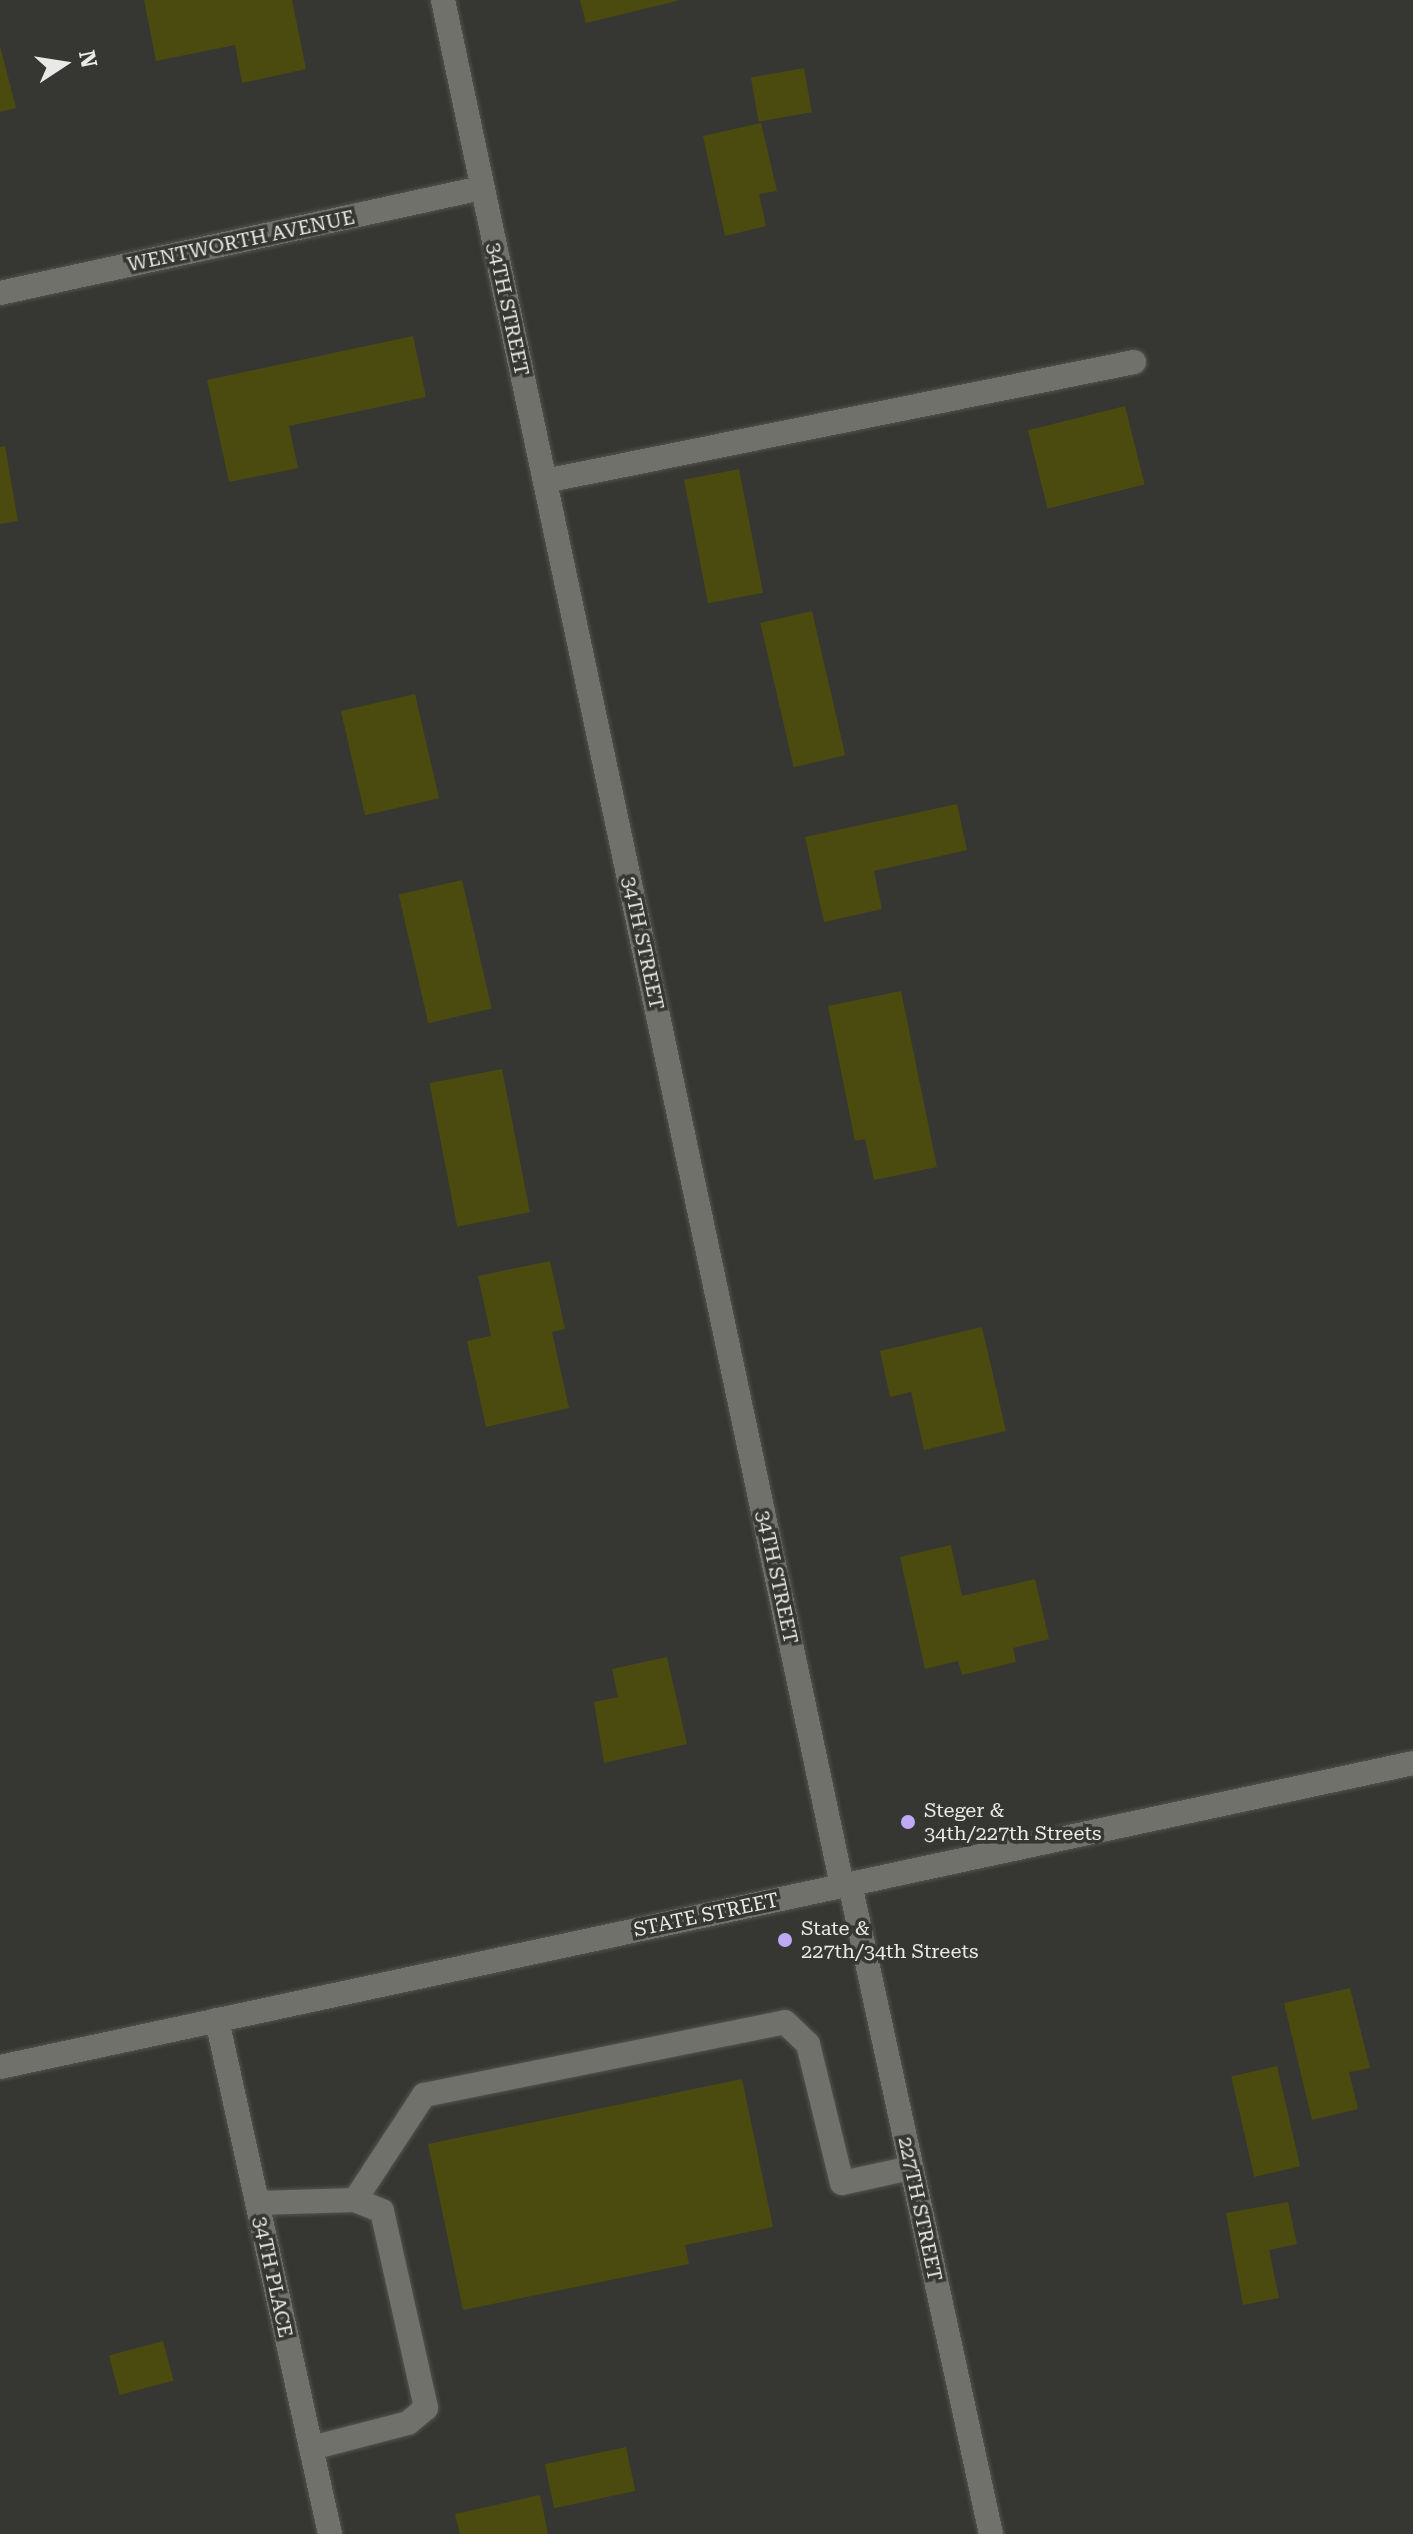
<!DOCTYPE html>
<style>
body{margin:0}
#map{position:relative;width:1413px;height:2534px;overflow:hidden;background:#363632;font-family:"Roboto Serif",serif}
div>[style]{position:absolute}
.building>*{inset:0;background:#4c4b0f;transform-origin:0 0}
.roads{filter:drop-shadow(0 0 2px #53534f) drop-shadow(0 0 2px #53534f)}
.minor>*{height:24px;margin:-12px;padding:0 12px;transform-origin:12px;border-radius:12px;background:#71716c}
.dots>*{width:22px;height:22px;translate:-50% -50%;box-sizing:border-box;border:4px solid #363632;border-radius:50%}
span{translate:-50% -50%;white-space:nowrap;text-align:center;line-height:1.15;-webkit-text-stroke:7px #363632;paint-order:stroke}
.street-label{font-size:20px;color:#e9eae7}
.poi-label{font-size:20px;color:#e9eae7}
.left{translate:0 -50%;text-align:left}
.north{position:absolute;left:24px;top:24px;width:80px;height:80px;-webkit-text-stroke:6px #363632;paint-order:stroke;rotate:78deg;font-size:22px;font-weight:700;line-height:32px;text-align:center;color:#e9eae7}
.north::after{content:'';display:block;margin:auto;width:28px;height:36px;background:#e9eae7;clip-path:polygon(50% 0,100% 100%,50% 72%,0 100%)}
</style>
<div id="map">
<div class="building">
<div style="clip-path:polygon(144px 0,292px 0,306px 69px,242px 83px,235px 45px,156px 61px)"></div>
<div style="clip-path:polygon(580px 0,677px 0,677px 1px,586px 23px)"></div>
<div style="clip-path:polygon(0 46px,16px 108px,0 112px)"></div>
<div style="left:804px;top:68px;width:45px;height:54px;rotate:80deg"></div>
<div style="clip-path:polygon(761px 123px,777px 191px,759px 194px,766px 226px,725px 236px,703px 136px)"></div>
<div style="clip-path:polygon(413px 336px,426px 397px,289px 426px,298px 468px,229px 482px,207px 380px)"></div>
<div style="left:1125px;top:406px;width:81px;height:100px;rotate:76deg"></div>
<div style="clip-path:polygon(5px 446px,18px 521px,0 524px,0 447px)"></div>
<div style="left:739px;top:469px;width:126px;height:56px;rotate:79deg"></div>
<div style="left:812px;top:611px;width:148px;height:53px;rotate:77deg"></div>
<div style="left:415px;top:694px;width:107px;height:76px;rotate:77deg"></div>
<div style="clip-path:polygon(957px 804px,967px 850px,874px 871px,882px 909px,824px 922px,805px 837px)"></div>
<div style="left:462px;top:880px;width:132px;height:65px;rotate:77deg"></div>
<div style="clip-path:polygon(901px 991px,937px 1167px,874px 1180px,865px 1139px,855px 1141px,828px 1006px)"></div>
<div style="left:502px;top:1069px;width:146px;height:74px;rotate:79deg"></div>
<div style="clip-path:polygon(550px 1261px,565px 1329px,552px 1332px,569px 1408px,486px 1427px,467px 1341px,491px 1336px,478px 1276px)"></div>
<div style="clip-path:polygon(982px 1327px,1006px 1431px,924px 1450px,911px 1392px,890px 1397px,880px 1351px)"></div>
<div style="clip-path:polygon(951px 1545px,962px 1596px,1035px 1579px,1049px 1639px,1013px 1648px,1016px 1662px,962px 1675px,958px 1661px,925px 1669px,900px 1557px)"></div>
<div style="clip-path:polygon(667px 1657px,687px 1744px,604px 1763px,594px 1702px,618px 1697px,612px 1669px)"></div>
<div style="clip-path:polygon(1350px 1988px,1370px 2068px,1349px 2072px,1358px 2109px,1312px 2120px,1284px 2003px)"></div>
<div style="left:1277px;top:2066px;width:103px;height:47px;rotate:77deg"></div>
<div style="clip-path:polygon(742px 2079px,773px 2227px,685px 2245px,689px 2264px,463px 2310px,428px 2144px)"></div>
<div style="clip-path:polygon(1288px 2202px,1297px 2244px,1269px 2250px,1279px 2298px,1243px 2305px,1226px 2213px)"></div>
<div style="left:163px;top:2341px;width:41px;height:56px;rotate:75deg"></div>
<div style="left:626px;top:2447px;width:45px;height:83px;rotate:78deg"></div>
<div style="clip-path:polygon(540px 2495px,548px 2534px,460px 2534px,455px 2514px)"></div>
</div>
<div class="roads">
<div class="minor">
<div style="left:443px;top:0;width:1927px;rotate:78.05deg"></div>
<div style="left:0;top:293px;width:494px;rotate:-12.3deg"></div>
<div style="left:545px;top:481px;width:601px;rotate:-11.42deg"></div>
<div style="left:850px;top:1884px;width:665px;rotate:77.76deg"></div>
<div style="left:217px;top:2020px;width:526px;rotate:77.6deg"></div>
<div style="left:0;top:2067px;width:1445px;rotate:-12.14deg"></div>
<div style="left:355px;top:2200px;width:126px;rotate:-56.7deg"></div>
<div style="left:424px;top:2095px;width:368px;rotate:-11.4deg"></div>
<div style="left:785px;top:2022px;width:32px;rotate:44deg"></div>
<div style="left:808px;top:2044px;width:143px;rotate:76.3deg"></div>
<div style="left:842px;top:2183px;width:71px;rotate:-12.3deg"></div>
<div style="left:257px;top:2203px;width:98px;rotate:-1.8deg"></div>
<div style="left:355px;top:2200px;width:29px;rotate:22deg"></div>
<div style="left:382px;top:2211px;width:202px;rotate:77.4deg"></div>
<div style="left:426px;top:2408px;width:23px;rotate:140deg"></div>
<div style="left:408px;top:2423px;width:100px;rotate:165.5deg"></div>
</div>
</div>
<div class="dots">
<div style="left:908px;top:1822px;background:#bea9f5"></div>
<div style="left:785px;top:1940px;background:#bea9f5"></div>
</div>
<div class="street-label">
<span style="left:241px;top:241px;rotate:-12deg">WENTWORTH AVENUE</span>
<span style="left:508px;top:309px;rotate:78deg">34TH STREET</span>
<span style="left:643px;top:943px;rotate:78deg">34TH STREET</span>
<span style="left:777px;top:1577px;rotate:78deg">34TH STREET</span>
<span style="left:706px;top:1915px;rotate:-12deg">STATE STREET</span>
<span style="left:920px;top:2209px;rotate:78deg">227TH STREET</span>
<span style="left:273px;top:2277px;rotate:78deg">34TH PLACE</span>
</div>
<div class="poi-label">
<span class="left" style="left:924px;top:1822px">Steger &amp;<br>34th/227th Streets</span>
<span class="left" style="left:801px;top:1940px">State &amp;<br>227th/34th Streets</span>
</div>
<div class="north">N</div>
</div>
